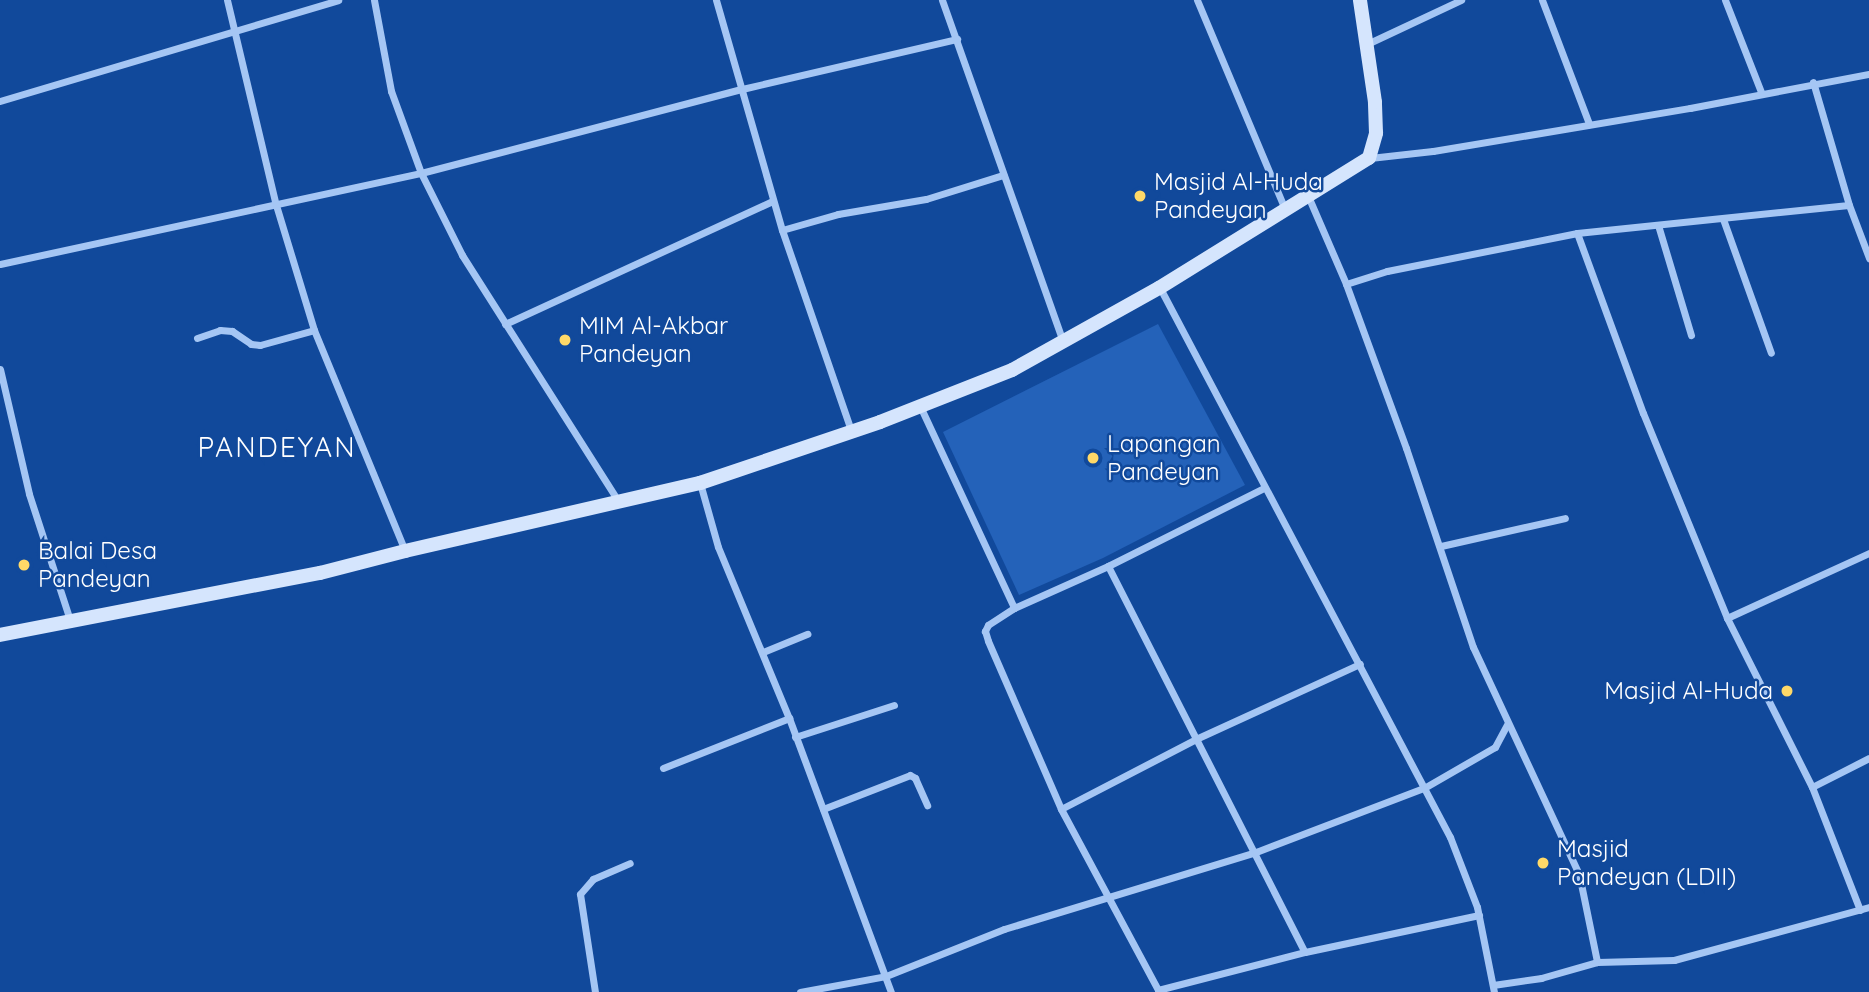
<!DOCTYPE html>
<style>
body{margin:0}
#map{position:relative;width:1869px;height:992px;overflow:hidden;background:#11499b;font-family:Quicksand,sans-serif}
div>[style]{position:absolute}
.green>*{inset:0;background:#2462b9}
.street>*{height:7px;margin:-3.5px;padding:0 3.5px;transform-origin:3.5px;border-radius:3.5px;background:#a5c6f4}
.secondary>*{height:14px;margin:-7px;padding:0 7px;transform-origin:7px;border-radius:7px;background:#d5e5fd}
.dots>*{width:19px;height:19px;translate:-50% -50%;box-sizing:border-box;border:4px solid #11499b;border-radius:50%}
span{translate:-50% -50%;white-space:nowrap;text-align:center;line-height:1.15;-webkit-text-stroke:5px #11499b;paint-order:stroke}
.poi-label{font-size:24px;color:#fff}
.left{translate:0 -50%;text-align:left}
.right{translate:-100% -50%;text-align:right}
.quarter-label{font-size:28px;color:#fff;letter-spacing:2px}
</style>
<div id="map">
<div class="green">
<div style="clip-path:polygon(1158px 324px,1245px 485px,1103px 558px,1019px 595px,943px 432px)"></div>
</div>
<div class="street">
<div style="left:227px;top:0;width:211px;rotate:76.6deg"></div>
<div style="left:276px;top:205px;width:131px;rotate:73.1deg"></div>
<div style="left:314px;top:330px;width:239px;rotate:67.6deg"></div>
<div style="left:374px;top:0;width:93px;rotate:79.4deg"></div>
<div style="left:391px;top:91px;width:87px;rotate:69.9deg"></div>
<div style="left:421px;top:173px;width:92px;rotate:63.4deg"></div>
<div style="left:462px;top:255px;width:291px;rotate:57.6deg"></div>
<div style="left:716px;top:0;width:239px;rotate:74deg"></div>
<div style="left:782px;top:230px;width:212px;rotate:71deg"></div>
<div style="left:942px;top:0;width:362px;rotate:70.5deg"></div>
<div style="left:1197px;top:0;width:227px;rotate:67.2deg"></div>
<div style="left:1542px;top:0;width:133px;rotate:69.2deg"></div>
<div style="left:1725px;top:0;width:99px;rotate:68.6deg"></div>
<div style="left:1367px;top:44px;width:104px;rotate:-25.1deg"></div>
<div style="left:1813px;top:82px;width:128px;rotate:73.7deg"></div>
<div style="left:1849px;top:205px;width:57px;rotate:69.3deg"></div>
<div style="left:0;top:101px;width:353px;rotate:-16.6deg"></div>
<div style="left:1370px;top:158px;width:63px;rotate:-6.3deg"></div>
<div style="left:1433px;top:151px;width:261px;rotate:-9.5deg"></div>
<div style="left:1690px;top:108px;width:182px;rotate:-10.8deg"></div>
<div style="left:1308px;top:196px;width:96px;rotate:66.6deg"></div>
<div style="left:1346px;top:284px;width:175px;rotate:69.9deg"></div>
<div style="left:1406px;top:448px;width:210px;rotate:71.4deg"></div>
<div style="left:1473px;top:647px;width:251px;rotate:65deg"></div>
<div style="left:1579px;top:874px;width:90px;rotate:78.4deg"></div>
<div style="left:1723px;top:219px;width:142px;rotate:70.3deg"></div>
<div style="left:1658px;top:225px;width:115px;rotate:73.3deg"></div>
<div style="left:782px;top:230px;width:58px;rotate:-15.9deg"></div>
<div style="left:838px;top:214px;width:89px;rotate:-9.7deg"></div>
<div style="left:926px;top:199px;width:81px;rotate:-17.3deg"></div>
<div style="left:1577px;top:233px;width:192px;rotate:69.9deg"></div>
<div style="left:1643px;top:413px;width:222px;rotate:67.7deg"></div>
<div style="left:1727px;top:618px;width:189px;rotate:63.3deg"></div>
<div style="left:1812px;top:787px;width:132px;rotate:68.7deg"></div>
<div style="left:0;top:264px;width:431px;rotate:-12.2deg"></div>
<div style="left:421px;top:173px;width:332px;rotate:-14.7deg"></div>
<div style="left:742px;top:89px;width:221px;rotate:-13.1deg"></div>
<div style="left:1346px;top:284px;width:43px;rotate:-17.6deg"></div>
<div style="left:1387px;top:271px;width:194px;rotate:-11.3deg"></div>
<div style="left:1577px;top:233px;width:273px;rotate:-5.9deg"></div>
<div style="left:1160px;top:288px;width:621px;rotate:62.16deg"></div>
<div style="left:1450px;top:837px;width:75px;rotate:68.9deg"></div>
<div style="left:1477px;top:907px;width:87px;rotate:78.7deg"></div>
<div style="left:505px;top:324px;width:295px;rotate:-24.7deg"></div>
<div style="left:197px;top:338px;width:24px;rotate:-19deg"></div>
<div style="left:220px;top:330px;width:12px;rotate:5deg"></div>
<div style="left:232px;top:331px;width:23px;rotate:34deg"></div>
<div style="left:251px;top:344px;width:9px;rotate:6deg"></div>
<div style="left:260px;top:345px;width:56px;rotate:-15.5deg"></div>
<div style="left:0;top:369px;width:128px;rotate:76.9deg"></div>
<div style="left:29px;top:494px;width:133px;rotate:72deg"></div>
<div style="left:920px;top:406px;width:223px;rotate:65deg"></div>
<div style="left:1014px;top:608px;width:103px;rotate:-24.1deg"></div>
<div style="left:1108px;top:566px;width:174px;rotate:-26.6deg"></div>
<div style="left:700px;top:483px;width:66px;rotate:74.3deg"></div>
<div style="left:718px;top:547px;width:185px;rotate:67.5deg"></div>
<div style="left:789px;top:718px;width:292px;rotate:69.6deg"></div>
<div style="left:1441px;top:546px;width:127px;rotate:-12.7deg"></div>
<div style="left:1108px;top:566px;width:433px;rotate:63deg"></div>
<div style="left:1014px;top:608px;width:31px;rotate:147deg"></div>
<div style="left:988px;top:625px;width:7px;rotate:117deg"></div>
<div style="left:985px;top:631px;width:10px;rotate:73deg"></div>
<div style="left:988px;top:641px;width:183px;rotate:66.5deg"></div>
<div style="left:1061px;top:809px;width:205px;rotate:61.8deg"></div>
<div style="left:1158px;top:990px;width:152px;rotate:-14.5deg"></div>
<div style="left:1305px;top:952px;width:178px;rotate:-12deg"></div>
<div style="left:1727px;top:618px;width:156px;rotate:-24.6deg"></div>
<div style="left:763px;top:652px;width:48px;rotate:-22.2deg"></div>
<div style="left:795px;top:737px;width:104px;rotate:-17.9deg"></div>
<div style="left:663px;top:768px;width:136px;rotate:-21.6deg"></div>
<div style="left:1812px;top:787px;width:64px;rotate:-27deg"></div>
<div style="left:823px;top:809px;width:93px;rotate:-21.3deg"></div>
<div style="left:910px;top:775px;width:6px;rotate:31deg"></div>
<div style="left:915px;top:778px;width:30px;rotate:66deg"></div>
<div style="left:1061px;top:809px;width:154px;rotate:-27.4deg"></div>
<div style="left:1198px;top:738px;width:178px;rotate:-24.6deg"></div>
<div style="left:1493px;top:985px;width:49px;rotate:-8.3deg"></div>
<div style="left:1541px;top:978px;width:58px;rotate:-15.9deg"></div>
<div style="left:1597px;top:962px;width:77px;rotate:-1.5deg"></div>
<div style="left:1674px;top:960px;width:202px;rotate:-15.2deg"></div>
<div style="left:595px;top:992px;width:99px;rotate:-98.7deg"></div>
<div style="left:580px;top:894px;width:20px;rotate:-49deg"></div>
<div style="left:593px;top:879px;width:40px;rotate:-23.4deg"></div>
<div style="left:800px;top:992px;width:87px;rotate:-10.5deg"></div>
<div style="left:886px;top:976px;width:127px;rotate:-21.7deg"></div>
<div style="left:1004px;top:929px;width:264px;rotate:-17deg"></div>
<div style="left:1256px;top:852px;width:180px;rotate:-20.9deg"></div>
<div style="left:1424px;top:788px;width:82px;rotate:-30deg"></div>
<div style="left:1495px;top:747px;width:26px;rotate:-62deg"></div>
</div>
<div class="secondary">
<div style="left:0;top:635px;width:326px;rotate:-11deg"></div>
<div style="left:320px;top:573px;width:88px;rotate:-14.5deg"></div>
<div style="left:405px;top:551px;width:303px;rotate:-13deg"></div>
<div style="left:700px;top:483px;width:190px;rotate:-18.7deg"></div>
<div style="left:880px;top:422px;width:142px;rotate:-21.5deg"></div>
<div style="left:1012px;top:370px;width:168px;rotate:-29.2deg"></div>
<div style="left:1159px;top:288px;width:247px;rotate:-31.8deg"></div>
<div style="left:1369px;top:158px;width:26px;rotate:-74deg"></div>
<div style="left:1376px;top:133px;width:31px;rotate:-92deg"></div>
<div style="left:1375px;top:102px;width:103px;rotate:-98.4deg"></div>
</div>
<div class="dots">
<div style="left:1140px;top:196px;background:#ffd968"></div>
<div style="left:565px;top:340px;background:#ffd968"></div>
<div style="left:1093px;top:458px;background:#ffd968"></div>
<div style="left:24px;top:565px;background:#ffd968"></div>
<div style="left:1787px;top:691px;background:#ffd968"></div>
<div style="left:1543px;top:863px;background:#ffd968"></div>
</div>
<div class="poi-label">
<span class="left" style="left:1154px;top:196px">Masjid Al-Huda<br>Pandeyan</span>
<span class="left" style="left:579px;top:340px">MIM Al-Akbar<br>Pandeyan</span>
<span class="left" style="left:1107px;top:458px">Lapangan<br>Pandeyan</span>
<span class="left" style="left:38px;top:565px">Balai Desa<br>Pandeyan</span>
<span class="right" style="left:1773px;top:691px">Masjid Al-Huda</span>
<span class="left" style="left:1557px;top:863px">Masjid<br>Pandeyan (LDII)</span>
</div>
<div class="quarter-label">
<span style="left:277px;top:447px">PANDEYAN</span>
</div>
</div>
